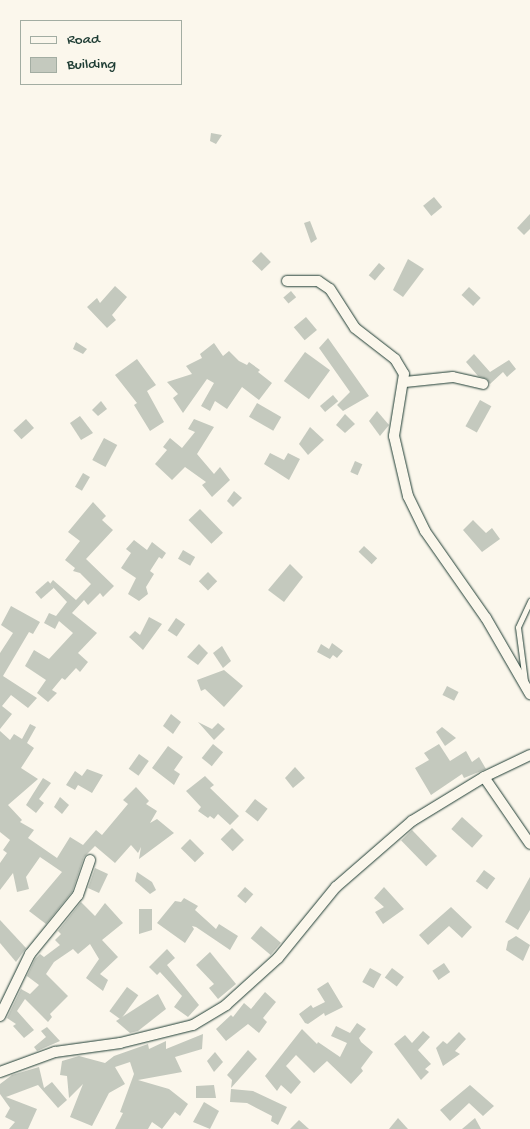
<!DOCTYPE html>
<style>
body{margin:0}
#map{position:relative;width:530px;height:1129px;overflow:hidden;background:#fbf7ec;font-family:"Gochi Hand",sans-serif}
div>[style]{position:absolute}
.building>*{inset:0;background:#c4c9be;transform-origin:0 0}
.roads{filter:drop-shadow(0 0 1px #1f3d34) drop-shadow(0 0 1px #1f3d34)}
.service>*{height:5px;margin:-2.5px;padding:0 2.5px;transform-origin:2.5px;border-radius:2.5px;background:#fbf7ec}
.minor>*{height:10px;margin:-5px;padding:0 5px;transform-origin:5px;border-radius:5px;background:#fbf7ec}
span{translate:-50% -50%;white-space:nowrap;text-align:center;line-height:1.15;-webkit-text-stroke:4.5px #fbf7ec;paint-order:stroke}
.legend{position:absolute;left:20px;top:20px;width:162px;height:65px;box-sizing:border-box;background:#fbf7ec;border:1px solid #a3ada2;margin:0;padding:6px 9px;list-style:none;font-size:15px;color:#1f3d34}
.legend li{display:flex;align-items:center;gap:10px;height:25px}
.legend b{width:25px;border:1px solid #a3ada2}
</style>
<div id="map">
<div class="building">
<div style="clip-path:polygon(211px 133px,222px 135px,216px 144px,210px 141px)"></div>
<div style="left:434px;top:197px;width:13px;height:14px;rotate:51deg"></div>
<div style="clip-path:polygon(530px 214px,530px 229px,524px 235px,517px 228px)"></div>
<div style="clip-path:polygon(310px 221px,317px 239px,311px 243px,304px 223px)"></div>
<div style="left:261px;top:252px;width:14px;height:13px;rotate:45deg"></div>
<div style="clip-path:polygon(408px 259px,424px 269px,403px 297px,393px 290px)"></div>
<div style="left:379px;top:263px;width:8px;height:16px;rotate:40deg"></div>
<div style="clip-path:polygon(115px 286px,127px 297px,112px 315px,116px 320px,107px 328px,87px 307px,97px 298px,100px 303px)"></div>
<div style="left:469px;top:287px;width:16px;height:11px;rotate:43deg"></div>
<div style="left:291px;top:291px;width:8px;height:10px;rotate:50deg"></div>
<div style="left:306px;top:317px;width:17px;height:16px;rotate:50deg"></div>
<div style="clip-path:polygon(328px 338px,369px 396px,343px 411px,337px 405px,350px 392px,319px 348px)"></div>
<div style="clip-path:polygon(76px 342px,87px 349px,83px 354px,73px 349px)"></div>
<div style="clip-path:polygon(214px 343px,223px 356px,229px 351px,239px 361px,247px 365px,249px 362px,260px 370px,258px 372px,272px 383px,259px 400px,242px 387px,227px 409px,215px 401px,210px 411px,201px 406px,214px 383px,207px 379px,183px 413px,173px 398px,178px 394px,167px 382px,192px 374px,186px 366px,202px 358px,200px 354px)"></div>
<div style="left:305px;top:352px;width:31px;height:36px;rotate:36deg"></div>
<div style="clip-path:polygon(474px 354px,490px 372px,509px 360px,516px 369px,507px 377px,503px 372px,490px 384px,487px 379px,478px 376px,466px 362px)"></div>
<div style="clip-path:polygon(137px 359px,156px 385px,147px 391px,164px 422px,150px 431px,134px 405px,137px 403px,115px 375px)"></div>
<div style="left:333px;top:395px;width:8px;height:17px;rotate:50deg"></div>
<div style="left:480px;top:400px;width:13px;height:30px;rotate:29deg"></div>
<div style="clip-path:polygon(101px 401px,107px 409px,98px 416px,92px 410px)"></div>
<div style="left:257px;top:403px;width:28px;height:16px;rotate:30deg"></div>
<div style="clip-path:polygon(377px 411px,389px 425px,380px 436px,369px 421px)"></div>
<div style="clip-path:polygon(345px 414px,355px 424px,345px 433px,336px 425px)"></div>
<div style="clip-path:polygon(80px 416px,93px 433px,81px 440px,70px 423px)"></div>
<div style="left:26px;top:419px;width:12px;height:17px;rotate:48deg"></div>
<div style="clip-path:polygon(194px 419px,214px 427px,197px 454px,214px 474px,220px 467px,230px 480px,212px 497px,202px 485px,206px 482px,185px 467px,172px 480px,155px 464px,167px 450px,163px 447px,170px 438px,182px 448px,195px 432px,188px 429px)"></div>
<div style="clip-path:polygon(310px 427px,324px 440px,308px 455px,299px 444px)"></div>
<div style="left:104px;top:438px;width:15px;height:25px;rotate:28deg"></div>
<div style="clip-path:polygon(270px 453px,284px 460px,288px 453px,300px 459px,289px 480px,264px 464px)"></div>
<div style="left:355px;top:461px;width:8px;height:12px;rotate:23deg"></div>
<div style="left:83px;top:473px;width:8px;height:16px;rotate:30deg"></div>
<div style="clip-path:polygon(234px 491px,242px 498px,233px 507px,227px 501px)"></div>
<div style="clip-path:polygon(93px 502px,106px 516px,102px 520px,113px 530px,86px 559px,114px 586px,103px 597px,100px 593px,88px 605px,84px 600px,72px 613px,97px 633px,78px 653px,88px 662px,80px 672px,76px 668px,65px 680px,62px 678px,52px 690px,57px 693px,48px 702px,37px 693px,46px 680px,25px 666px,34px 650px,49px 659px,73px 633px,59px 621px,55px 629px,44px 623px,49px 613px,56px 616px,67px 602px,50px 584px,53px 580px,76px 600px,91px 584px,80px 573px,73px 571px,75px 568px,65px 560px,80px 541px,68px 532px)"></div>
<div style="left:200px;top:509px;width:33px;height:16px;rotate:46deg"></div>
<div style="clip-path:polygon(473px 520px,486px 533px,492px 528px,500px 539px,482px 552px,463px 530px)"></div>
<div style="clip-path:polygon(134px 540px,147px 550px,152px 542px,166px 553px,162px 559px,159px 557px,150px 571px,154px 574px,146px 587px,148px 594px,139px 601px,128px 594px,136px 578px,121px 568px,131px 553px,126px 549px)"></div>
<div style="left:364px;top:546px;width:18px;height:8px;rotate:43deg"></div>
<div style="left:183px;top:550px;width:14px;height:10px;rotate:30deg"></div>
<div style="clip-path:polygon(290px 564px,303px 577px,284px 602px,268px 590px)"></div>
<div style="left:208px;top:572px;width:13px;height:13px;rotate:45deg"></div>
<div style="left:48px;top:581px;width:9px;height:17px;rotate:49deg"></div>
<div style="clip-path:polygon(11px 606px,40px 622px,33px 634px,29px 632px,3px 676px,37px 698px,28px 708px,11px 695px,2px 706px,12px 714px,0 729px,0 653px,13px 633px,1px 625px)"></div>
<div style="clip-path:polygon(149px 617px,162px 624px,143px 650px,129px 637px,135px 631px,140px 635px)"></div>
<div style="left:176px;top:618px;width:11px;height:15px;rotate:34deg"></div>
<div style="clip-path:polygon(332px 643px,343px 651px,337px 658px,333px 655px,330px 659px,317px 652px,321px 644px,329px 649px)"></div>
<div style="clip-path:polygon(199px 644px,208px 653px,198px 665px,187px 657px)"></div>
<div style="clip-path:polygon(222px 646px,231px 661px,223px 668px,213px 653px)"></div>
<div style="clip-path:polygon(224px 670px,243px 686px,224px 707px,205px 689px,201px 691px,197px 680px)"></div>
<div style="left:447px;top:686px;width:13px;height:10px;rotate:27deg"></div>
<div style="clip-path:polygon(171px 714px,181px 722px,173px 734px,163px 726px)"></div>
<div style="clip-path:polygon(198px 722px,212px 729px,218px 723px,225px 729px,214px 740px)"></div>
<div style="clip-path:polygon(30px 724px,36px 727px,27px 743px,34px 748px,21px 768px,38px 779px,8px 805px,22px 820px,20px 822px,34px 830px,28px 838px,57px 858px,70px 837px,83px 845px,96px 830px,102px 835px,128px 804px,123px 800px,136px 787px,149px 801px,146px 804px,157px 811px,150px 823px,157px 819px,174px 833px,139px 859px,141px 847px,138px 853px,131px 845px,115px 863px,95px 846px,84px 857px,72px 892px,46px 924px,29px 911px,62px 872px,40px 857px,26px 877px,29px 889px,17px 892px,13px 873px,0 890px,0 863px,7px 853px,3px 850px,10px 840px,0 832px,0 731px,10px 740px,14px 734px,22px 739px)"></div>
<div style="clip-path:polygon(442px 727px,456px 738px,445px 746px,436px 732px)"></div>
<div style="left:213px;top:744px;width:13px;height:18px;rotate:39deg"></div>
<div style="clip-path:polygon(439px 744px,450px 761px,466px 751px,472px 762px,479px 757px,486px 769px,464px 778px,462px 774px,431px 795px,415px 768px,429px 760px,424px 753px)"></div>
<div style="clip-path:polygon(168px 746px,183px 757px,174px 770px,180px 774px,174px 785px,152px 768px)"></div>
<div style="left:139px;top:754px;width:12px;height:18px;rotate:35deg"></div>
<div style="clip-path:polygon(295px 767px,305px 778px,293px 788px,285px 778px)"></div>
<div style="clip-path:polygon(87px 769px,103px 775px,92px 793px,78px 785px,75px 790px,66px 785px,75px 771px,82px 776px)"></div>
<div style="clip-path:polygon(205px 776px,214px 785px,210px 788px,239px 816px,230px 825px,218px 814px,214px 819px,210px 816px,208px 818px,198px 811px,201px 807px,186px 791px)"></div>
<div style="clip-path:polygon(43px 778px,51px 783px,39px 799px,44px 803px,36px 813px,26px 805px)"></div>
<div style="clip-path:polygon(60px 797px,69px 805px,62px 814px,54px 807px)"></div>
<div style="left:255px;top:799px;width:16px;height:16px;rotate:38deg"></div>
<div style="left:462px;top:817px;width:28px;height:16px;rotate:42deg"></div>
<div style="left:232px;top:828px;width:17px;height:16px;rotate:45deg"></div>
<div style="left:412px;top:830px;width:36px;height:15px;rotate:46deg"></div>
<div style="left:190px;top:839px;width:20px;height:13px;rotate:45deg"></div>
<div style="clip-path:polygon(95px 868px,108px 874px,99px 893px,88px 888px)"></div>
<div style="left:484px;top:870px;width:14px;height:14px;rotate:36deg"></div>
<div style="clip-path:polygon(137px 872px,152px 882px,156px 890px,150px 894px,135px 881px)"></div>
<div style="clip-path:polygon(530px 877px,530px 910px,518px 930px,505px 922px)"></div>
<div style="left:245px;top:887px;width:11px;height:12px;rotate:41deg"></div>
<div style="clip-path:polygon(384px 887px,404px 909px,383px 924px,375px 912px,384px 907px,374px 898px)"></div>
<div style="clip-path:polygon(184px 898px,198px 906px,195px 910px,216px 929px,219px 924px,238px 936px,230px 950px,196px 927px,192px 926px,194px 929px,185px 943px,157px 923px,175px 901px,181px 902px)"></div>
<div style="clip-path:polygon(81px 902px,95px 916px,105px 903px,123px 923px,102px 940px,118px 957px,100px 974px,108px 980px,103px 991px,86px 978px,99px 959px,90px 944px,78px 954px,73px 949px,54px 962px,46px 974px,68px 996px,50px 1014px,52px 1017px,48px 1022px,25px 999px,17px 1011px,34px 1030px,24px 1038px,13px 1026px,16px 1024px,7px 1018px,21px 989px,30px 994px,39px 985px,27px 976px,35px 959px,40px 954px,44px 957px,60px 945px,55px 940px,61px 934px,58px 931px)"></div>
<div style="clip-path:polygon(451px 907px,472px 927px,462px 938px,449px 926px,428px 945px,419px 935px)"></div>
<div style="clip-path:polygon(139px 909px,152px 909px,152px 930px,139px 934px)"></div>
<div style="clip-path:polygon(0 920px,26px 948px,16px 962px,0 943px)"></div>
<div style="left:261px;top:926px;width:26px;height:16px;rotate:40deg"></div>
<div style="clip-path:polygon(516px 936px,530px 945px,523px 961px,506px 950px,508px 941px)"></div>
<div style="clip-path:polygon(167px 949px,175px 958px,167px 965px,199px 1005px,188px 1017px,174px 1007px,182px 996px,160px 972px,157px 975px,149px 967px)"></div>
<div style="clip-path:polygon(210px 952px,236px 984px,218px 999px,209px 988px,214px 984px,196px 965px)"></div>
<div style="left:444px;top:963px;width:11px;height:14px;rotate:56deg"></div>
<div style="left:370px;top:968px;width:13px;height:16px;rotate:29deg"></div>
<div style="left:392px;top:968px;width:15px;height:12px;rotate:37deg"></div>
<div style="clip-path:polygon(328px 982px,343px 1007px,325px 1016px,324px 1013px,308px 1024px,305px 1023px,299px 1014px,311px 1005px,313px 1008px,325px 1002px,317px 989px)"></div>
<div style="left:127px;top:987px;width:14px;height:30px;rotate:36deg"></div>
<div style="clip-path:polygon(265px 992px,276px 1002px,263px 1018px,267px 1022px,259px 1033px,248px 1024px,226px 1041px,216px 1029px,231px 1015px,233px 1017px,244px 1003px,251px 1009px)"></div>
<div style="clip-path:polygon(158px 994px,166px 1009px,138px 1031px,130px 1033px,116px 1021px)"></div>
<div style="clip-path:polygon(357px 1023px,366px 1029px,359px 1038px,361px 1042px,373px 1052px,361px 1068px,363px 1071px,351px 1084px,327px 1061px,314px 1073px,296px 1055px,286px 1066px,301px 1082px,291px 1094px,281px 1085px,277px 1091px,265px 1076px,302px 1029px,317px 1044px,318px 1042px,340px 1057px,347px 1043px,331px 1036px,336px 1026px,350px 1033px)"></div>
<div style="clip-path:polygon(47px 1027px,60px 1041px,37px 1051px,34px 1047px,46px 1037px,41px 1031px)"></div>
<div style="clip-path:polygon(423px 1031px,430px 1037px,418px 1050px,431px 1064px,425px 1069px,429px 1072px,421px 1080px,394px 1044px,405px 1035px,412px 1043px)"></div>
<div style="clip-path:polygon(459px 1032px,466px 1039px,455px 1051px,460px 1054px,443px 1066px,436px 1048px,443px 1041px,447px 1044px)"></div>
<div style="clip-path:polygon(203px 1034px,202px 1049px,175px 1057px,182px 1072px,138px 1080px,169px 1089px,188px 1104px,180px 1116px,175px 1112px,162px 1129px,152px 1122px,148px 1129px,115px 1129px,123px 1113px,120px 1112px,134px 1074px,130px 1062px,115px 1067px,125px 1084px,109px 1093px,92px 1126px,70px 1117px,83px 1084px,69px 1098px,67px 1076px,60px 1075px,62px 1061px,79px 1056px,105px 1063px,114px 1056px,148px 1044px,149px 1049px,166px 1041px,166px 1049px)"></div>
<div style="clip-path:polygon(248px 1050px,257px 1059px,231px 1088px,232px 1080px,227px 1075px)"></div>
<div style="clip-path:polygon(215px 1052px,223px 1062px,214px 1072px,207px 1061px)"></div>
<div style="clip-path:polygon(39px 1067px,44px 1088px,52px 1082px,67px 1100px,58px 1108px,38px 1085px,6px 1097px,37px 1109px,28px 1129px,9px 1129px,15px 1122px,5px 1117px,10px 1108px,0 1094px,0 1084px,12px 1075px)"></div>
<div style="clip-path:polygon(214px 1085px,216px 1098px,196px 1098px,196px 1086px)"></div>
<div style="clip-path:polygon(470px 1085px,494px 1106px,483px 1116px,469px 1103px,450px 1121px,440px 1110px)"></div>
<div style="clip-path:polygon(231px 1089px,253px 1091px,287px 1107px,278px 1125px,271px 1121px,272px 1116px,247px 1103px,230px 1102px)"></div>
<div style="clip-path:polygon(204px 1102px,219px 1111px,210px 1129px,193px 1122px)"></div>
<div style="clip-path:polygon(398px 1118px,408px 1129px,389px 1129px)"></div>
<div style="clip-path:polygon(475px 1118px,481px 1129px,462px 1129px)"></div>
<div style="clip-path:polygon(299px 1120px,309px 1129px,290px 1129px)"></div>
</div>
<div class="roads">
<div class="service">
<div style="left:525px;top:681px;width:54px;rotate:-97.4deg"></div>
<div style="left:518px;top:627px;width:29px;rotate:-65deg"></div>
</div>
<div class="minor">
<div style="left:287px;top:281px;width:31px"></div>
<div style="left:318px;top:281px;width:14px;rotate:34deg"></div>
<div style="left:330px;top:289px;width:46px;rotate:57.3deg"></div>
<div style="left:355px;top:328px;width:51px;rotate:37.8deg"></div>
<div style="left:395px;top:359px;width:17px;rotate:59deg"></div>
<div style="left:404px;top:374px;width:63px;rotate:99.2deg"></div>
<div style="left:394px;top:436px;width:62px;rotate:76.9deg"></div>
<div style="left:408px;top:496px;width:39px;rotate:64deg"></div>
<div style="left:425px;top:531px;width:106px;rotate:55deg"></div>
<div style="left:486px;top:618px;width:88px;rotate:59.9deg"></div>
<div style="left:405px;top:382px;width:48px;rotate:-5.9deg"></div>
<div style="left:453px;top:377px;width:31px;rotate:13deg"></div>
<div style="left:484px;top:777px;width:81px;rotate:55.5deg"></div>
<div style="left:0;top:1016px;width:69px;rotate:-64.2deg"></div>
<div style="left:30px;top:954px;width:76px;rotate:-50.9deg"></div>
<div style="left:78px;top:895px;width:37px;rotate:-71deg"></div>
<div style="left:0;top:1072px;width:59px;rotate:-20deg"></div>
<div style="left:55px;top:1052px;width:66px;rotate:-7.9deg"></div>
<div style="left:120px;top:1043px;width:75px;rotate:-13.9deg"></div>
<div style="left:193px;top:1025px;width:39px;rotate:-31deg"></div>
<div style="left:226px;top:1005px;width:70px;rotate:-42.1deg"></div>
<div style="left:278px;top:958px;width:92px;rotate:-50.8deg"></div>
<div style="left:336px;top:887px;width:101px;rotate:-41deg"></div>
<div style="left:412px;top:821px;width:84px;rotate:-31.4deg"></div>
<div style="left:484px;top:777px;width:51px;rotate:-25.6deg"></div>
</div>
</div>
<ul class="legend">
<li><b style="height:6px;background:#fbf7ec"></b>Road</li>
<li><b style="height:14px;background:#c4c9be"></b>Building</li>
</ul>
</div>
